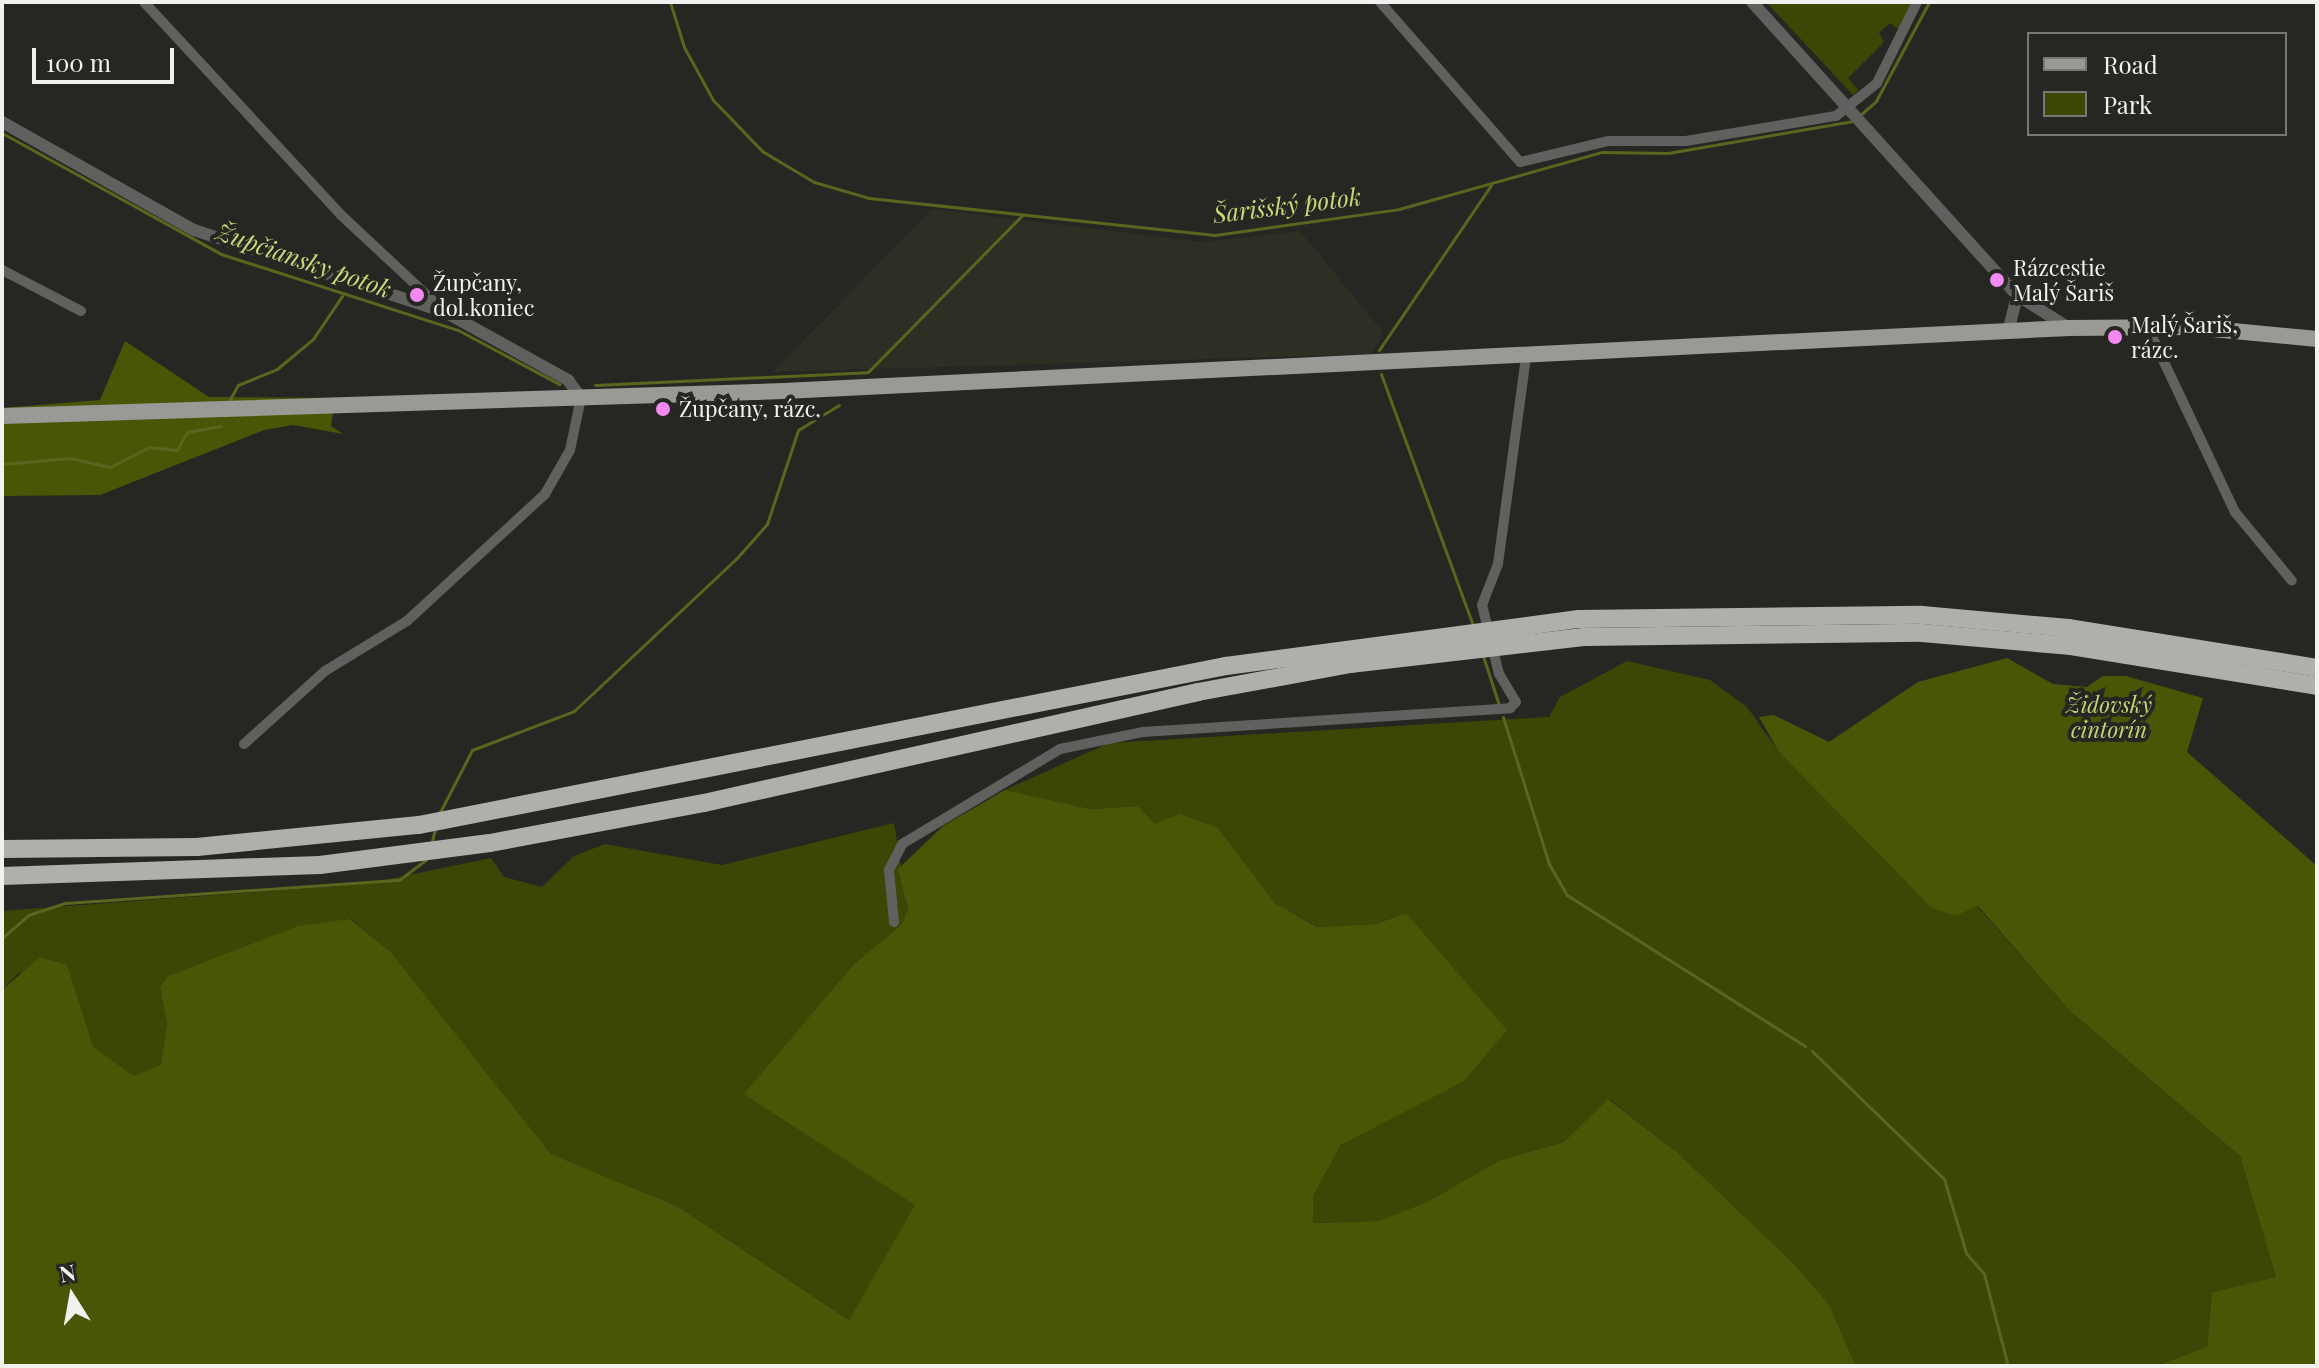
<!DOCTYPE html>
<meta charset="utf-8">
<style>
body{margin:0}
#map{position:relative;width:2319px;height:1368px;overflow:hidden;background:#262723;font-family:"Playfair Display",serif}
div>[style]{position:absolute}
.built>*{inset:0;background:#2c2f24}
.green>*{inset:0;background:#3d4604}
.forest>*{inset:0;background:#4b5506}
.stream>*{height:3px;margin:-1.5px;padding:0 1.5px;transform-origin:1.5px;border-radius:1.5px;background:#5a661e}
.minor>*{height:10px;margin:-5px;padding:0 5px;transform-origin:5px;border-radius:5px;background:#60605e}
.tertiary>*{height:12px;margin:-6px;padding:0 6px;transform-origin:6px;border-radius:6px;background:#60605e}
.primary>*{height:16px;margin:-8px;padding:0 8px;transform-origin:8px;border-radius:8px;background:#999a95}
.motorway>*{height:18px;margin:-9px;padding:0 9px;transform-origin:9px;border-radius:9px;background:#afb0ab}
.dots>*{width:22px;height:22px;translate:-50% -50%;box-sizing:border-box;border:4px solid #262723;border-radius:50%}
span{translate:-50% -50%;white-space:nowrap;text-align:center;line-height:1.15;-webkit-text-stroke:8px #262723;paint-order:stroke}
.poi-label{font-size:22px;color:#f1f2ef}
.left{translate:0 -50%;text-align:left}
.park-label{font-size:22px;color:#c3d673;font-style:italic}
.water-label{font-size:24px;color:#c7da77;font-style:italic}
.frame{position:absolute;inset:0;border:4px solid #f1f2ef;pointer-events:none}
.legend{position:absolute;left:2027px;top:32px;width:260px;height:104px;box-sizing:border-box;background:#262723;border:2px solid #777875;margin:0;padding:10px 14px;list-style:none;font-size:24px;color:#f1f2ef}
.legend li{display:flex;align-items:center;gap:16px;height:40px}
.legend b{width:40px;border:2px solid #777875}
.north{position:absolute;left:32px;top:1256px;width:80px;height:80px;-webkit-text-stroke:6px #262723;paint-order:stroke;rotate:349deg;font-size:22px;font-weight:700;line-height:32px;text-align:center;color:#f1f2ef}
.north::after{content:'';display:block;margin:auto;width:28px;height:36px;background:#f1f2ef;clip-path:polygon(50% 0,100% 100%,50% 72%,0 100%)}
.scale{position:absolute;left:32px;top:48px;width:142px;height:36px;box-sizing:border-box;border:4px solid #f1f2ef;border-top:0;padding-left:10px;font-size:24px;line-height:28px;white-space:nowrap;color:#f1f2ef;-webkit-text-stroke:6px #262723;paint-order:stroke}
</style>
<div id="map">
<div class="built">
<div style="clip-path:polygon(932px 209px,1202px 242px,1300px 231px,1383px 332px,1372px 354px,773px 372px)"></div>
</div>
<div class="green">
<div style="clip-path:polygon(1766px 2px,1912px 2px,1901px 31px,1890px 23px,1879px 33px,1884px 42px,1848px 78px,1858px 90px,1853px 95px)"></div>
<div style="clip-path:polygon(1627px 661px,1710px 680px,1747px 707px,1779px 752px,1828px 798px,1977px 906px,2070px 1011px,2240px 1156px,2276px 1277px,2212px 1292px,2207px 1347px,2155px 1366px,1856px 1366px,1829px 1304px,1793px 1263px,1677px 1152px,1609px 1099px,1564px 1142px,1500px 1160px,1429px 1201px,1379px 1221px,1313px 1223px,1313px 1196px,1341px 1145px,1463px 1082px,1406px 913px,1376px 924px,1318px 927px,1275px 903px,1218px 828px,1155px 824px,1138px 806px,1091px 809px,1005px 790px,1109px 743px,1549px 717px,1560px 697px)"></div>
<div style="clip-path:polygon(894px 823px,908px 909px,902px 924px,854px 964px,745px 1094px,916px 1205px,849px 1320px,677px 1206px,551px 1154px,390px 951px,351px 919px,160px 988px,167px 1024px,161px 1066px,134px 1076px,93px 1046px,66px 965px,19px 973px,2px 990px,2px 911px,365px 884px,491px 858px,504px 877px,542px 887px,574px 856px,605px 844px,722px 865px)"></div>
</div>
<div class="forest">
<div style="clip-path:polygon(125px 341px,209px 397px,335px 398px,331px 426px,343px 434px,293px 425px,264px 430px,100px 495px,2px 496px,2px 408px,100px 400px)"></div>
<div style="clip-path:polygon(2007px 658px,2053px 684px,2087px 687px,2103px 676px,2126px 676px,2203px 698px,2187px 752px,2317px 866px,2317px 1366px,2155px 1366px,2207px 1347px,2212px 1292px,2276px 1277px,2240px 1156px,2070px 1011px,1978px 906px,1955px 916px,1931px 907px,1779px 752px,1759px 717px,1774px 715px,1829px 742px,1918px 682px)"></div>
<div style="clip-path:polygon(1005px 790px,1091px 809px,1138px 806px,1155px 824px,1180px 814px,1218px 828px,1275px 903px,1317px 927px,1376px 924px,1406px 913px,1507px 1030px,1463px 1082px,1341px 1145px,1313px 1196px,1313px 1223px,1379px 1221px,1429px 1201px,1500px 1160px,1564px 1142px,1608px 1099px,1677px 1152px,1793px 1263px,1829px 1304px,1856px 1366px,2px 1366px,2px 990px,40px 957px,67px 965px,93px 1046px,134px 1076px,161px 1065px,167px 1024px,160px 988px,168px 976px,298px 926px,350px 919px,390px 951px,551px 1154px,677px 1206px,849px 1320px,915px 1205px,744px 1094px,854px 964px,902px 924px,908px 908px,898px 869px,943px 826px)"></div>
</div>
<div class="stream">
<div style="left:670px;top:2px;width:47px;rotate:72.7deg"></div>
<div style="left:684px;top:47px;width:60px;rotate:61.3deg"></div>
<div style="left:713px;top:100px;width:71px;rotate:46.1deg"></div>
<div style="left:762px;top:151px;width:61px;rotate:30.8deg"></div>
<div style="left:814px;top:182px;width:57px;rotate:16.2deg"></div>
<div style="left:869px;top:198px;width:348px;rotate:6.1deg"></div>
<div style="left:1215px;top:235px;width:186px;rotate:-8deg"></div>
<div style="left:1399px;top:209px;width:211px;rotate:-15.7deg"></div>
<div style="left:1602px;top:152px;width:66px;rotate:0.9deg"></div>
<div style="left:1668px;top:153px;width:188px;rotate:-9.8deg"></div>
<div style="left:1859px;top:116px;width:23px;rotate:-41deg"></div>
<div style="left:1876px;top:101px;width:112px;rotate:-61.8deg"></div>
<div style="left:2px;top:133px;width:250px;rotate:28.9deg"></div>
<div style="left:221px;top:254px;width:249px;rotate:17.8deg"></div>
<div style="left:458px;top:330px;width:115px;rotate:28.1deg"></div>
<div style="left:1379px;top:350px;width:199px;rotate:-55.8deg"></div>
<div style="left:1381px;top:374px;width:268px;rotate:69.9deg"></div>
<div style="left:595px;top:385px;width:273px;rotate:-2.7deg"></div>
<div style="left:868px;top:372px;width:221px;rotate:-45.5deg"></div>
<div style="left:229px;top:401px;width:18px;rotate:-61deg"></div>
<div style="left:238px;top:385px;width:42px;rotate:-22.3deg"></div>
<div style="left:277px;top:369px;width:47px;rotate:-39.8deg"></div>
<div style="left:313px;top:339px;width:52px;rotate:-56deg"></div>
<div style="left:2px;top:464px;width:68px;rotate:-5deg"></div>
<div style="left:70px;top:458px;width:41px;rotate:12.7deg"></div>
<div style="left:110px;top:467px;width:44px;rotate:-27.1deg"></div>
<div style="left:149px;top:447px;width:28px;rotate:6deg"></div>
<div style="left:177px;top:450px;width:21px;rotate:-61deg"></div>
<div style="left:187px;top:432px;width:34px;rotate:-10deg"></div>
<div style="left:1483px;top:656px;width:52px;rotate:71.9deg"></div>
<div style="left:1503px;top:717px;width:154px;rotate:72.6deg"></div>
<div style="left:1549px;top:864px;width:36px;rotate:60deg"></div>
<div style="left:1567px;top:895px;width:282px;rotate:32.4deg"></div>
<div style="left:439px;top:814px;width:72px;rotate:-62.7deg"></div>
<div style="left:472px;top:750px;width:109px;rotate:-20.9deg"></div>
<div style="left:574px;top:711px;width:222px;rotate:-43.2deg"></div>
<div style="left:736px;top:559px;width:47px;rotate:-48.5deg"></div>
<div style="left:767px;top:524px;width:99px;rotate:-71.7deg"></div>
<div style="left:798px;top:430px;width:48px;rotate:-31.4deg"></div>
<div style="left:431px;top:845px;width:16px;rotate:-76deg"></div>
<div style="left:2px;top:938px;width:35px;rotate:-41deg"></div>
<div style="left:28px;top:915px;width:40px;rotate:-18deg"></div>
<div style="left:66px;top:903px;width:334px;rotate:-4deg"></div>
<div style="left:399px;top:880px;width:34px;rotate:-37deg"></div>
<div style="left:1812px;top:1051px;width:184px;rotate:44.1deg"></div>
<div style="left:1944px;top:1179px;width:77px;rotate:73.4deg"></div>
<div style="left:1966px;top:1253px;width:28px;rotate:49deg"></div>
<div style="left:1984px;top:1274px;width:95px;rotate:75.4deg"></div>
</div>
<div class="minor">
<div style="left:144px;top:2px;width:290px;rotate:47.2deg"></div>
<div style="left:341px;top:215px;width:139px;rotate:43deg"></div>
<div style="left:1380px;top:2px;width:213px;rotate:48.8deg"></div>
<div style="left:1520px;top:162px;width:90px;rotate:-13.4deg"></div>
<div style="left:1608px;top:141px;width:78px"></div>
<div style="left:1686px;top:141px;width:152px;rotate:-9.5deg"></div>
<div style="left:1836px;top:116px;width:53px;rotate:-38.8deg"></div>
<div style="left:1877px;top:83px;width:90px;rotate:-63.7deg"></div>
<div style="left:2px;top:270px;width:89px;rotate:27.4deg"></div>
<div style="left:2147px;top:326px;width:206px;rotate:64.7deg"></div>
<div style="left:2235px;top:512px;width:89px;rotate:50.4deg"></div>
<div style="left:244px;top:744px;width:109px;rotate:-42deg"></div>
<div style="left:325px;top:671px;width:96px;rotate:-31.4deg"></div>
<div style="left:407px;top:621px;width:188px;rotate:-42.6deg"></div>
<div style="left:545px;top:494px;width:51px;rotate:-60.4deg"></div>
<div style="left:570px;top:450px;width:53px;rotate:-78.1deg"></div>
<div style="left:894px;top:922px;width:52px;rotate:-95.5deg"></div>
<div style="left:889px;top:870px;width:29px;rotate:-63deg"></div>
<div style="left:902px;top:844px;width:184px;rotate:-31deg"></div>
<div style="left:1060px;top:749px;width:85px;rotate:-11.6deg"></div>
<div style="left:1143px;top:732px;width:368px;rotate:-3.7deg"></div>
<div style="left:1510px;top:708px;width:8px;rotate:-45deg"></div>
<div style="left:1516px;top:702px;width:33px;rotate:-121deg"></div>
<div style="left:1499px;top:674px;width:71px;rotate:-103.8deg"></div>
<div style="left:1482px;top:605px;width:44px;rotate:-68.7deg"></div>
<div style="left:1498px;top:564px;width:210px;rotate:-82.3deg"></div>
</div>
<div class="tertiary">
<div style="left:1752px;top:2px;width:395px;rotate:47.9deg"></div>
<div style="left:2017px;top:295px;width:62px;rotate:32.4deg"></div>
<div style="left:2px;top:122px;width:220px;rotate:29.4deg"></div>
<div style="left:194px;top:230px;width:264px;rotate:18.1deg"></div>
<div style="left:445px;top:312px;width:141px;rotate:28.9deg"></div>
<div style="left:568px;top:380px;width:22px;rotate:54deg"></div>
<div style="left:2008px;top:332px;width:38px;rotate:-76deg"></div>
</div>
<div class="primary">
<div style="left:2px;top:416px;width:782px;rotate:-1.83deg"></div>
<div style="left:784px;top:391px;width:1287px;rotate:-2.81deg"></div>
<div style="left:2069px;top:328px;width:123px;rotate:-0.5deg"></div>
<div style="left:2192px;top:327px;width:126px;rotate:5.5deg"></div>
</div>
<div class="motorway">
<div style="left:2px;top:849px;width:195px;rotate:-0.6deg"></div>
<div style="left:197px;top:847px;width:223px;rotate:-5.7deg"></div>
<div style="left:419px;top:825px;width:823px;rotate:-11.15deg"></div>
<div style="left:1226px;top:666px;width:356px;rotate:-7.6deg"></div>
<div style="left:1579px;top:619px;width:343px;rotate:-0.7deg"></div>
<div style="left:1922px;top:615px;width:147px;rotate:5.1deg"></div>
<div style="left:2068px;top:628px;width:252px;rotate:9.1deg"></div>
<div style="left:2px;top:876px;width:318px;rotate:-2deg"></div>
<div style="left:320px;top:865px;width:171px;rotate:-7.4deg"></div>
<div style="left:490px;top:843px;width:218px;rotate:-10.6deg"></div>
<div style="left:704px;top:803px;width:506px;rotate:-12.66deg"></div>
<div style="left:1198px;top:692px;width:155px;rotate:-10.4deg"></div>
<div style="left:1350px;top:664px;width:235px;rotate:-6.6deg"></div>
<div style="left:1583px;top:637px;width:339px;rotate:-0.7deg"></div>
<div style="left:1922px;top:633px;width:150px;rotate:5deg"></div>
<div style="left:2071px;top:646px;width:249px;rotate:9.2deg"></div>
</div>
<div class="dots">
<div style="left:1997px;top:280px;background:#f38af1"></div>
<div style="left:417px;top:295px;background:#f38af1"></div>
<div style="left:2115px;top:337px;background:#f38af1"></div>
<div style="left:663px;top:409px;background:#f38af1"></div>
</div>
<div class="poi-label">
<span class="left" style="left:2013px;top:280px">Rázcestie<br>Malý Šariš</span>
<span class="left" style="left:433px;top:295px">Župčany,<br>dol.koniec</span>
<span class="left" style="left:2131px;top:337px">Malý Šariš,<br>rázc.</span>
<span class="left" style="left:679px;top:409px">Župčany, rázc.</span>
</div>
<div class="park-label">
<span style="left:2109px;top:717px">Židovský<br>cintorín</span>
</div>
<div class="water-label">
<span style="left:1287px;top:205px;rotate:-7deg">Šarišský potok</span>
<span style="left:304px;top:260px;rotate:19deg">Župčiansky potok</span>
</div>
<div class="frame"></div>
<ul class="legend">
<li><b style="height:10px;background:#999a95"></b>Road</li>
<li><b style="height:22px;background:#3d4604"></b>Park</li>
</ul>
<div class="north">N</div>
<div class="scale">100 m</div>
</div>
